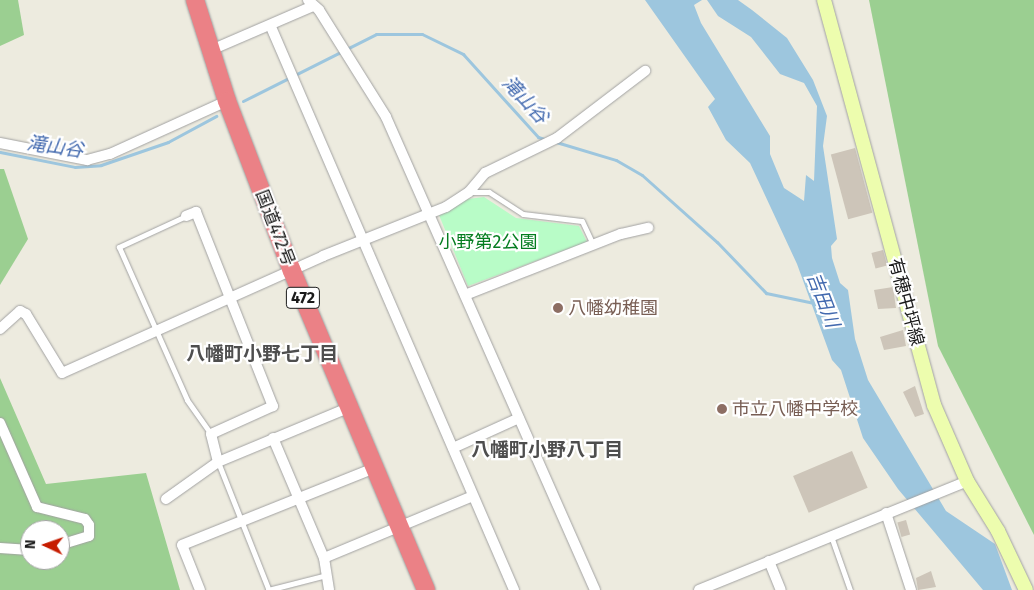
<!DOCTYPE html>
<meta charset="utf-8">
<style>
body{margin:0}
#map{position:relative;width:1034px;height:590px;overflow:hidden;background:#edebdf;font-family:"Fira Sans","Noto Sans JP",sans-serif}
div>[style]{position:absolute}
.forest>*{inset:0;background:#9bcf91}
.park>*{inset:0;background:#b8fcc7}
.water>*{inset:0;background:#9dc6de}
.stream>*{height:3px;margin:-1.5px;padding:0 1.5px;transform-origin:1.5px;border-radius:1.5px;background:#9dc6de}
.building>*{inset:0;background:#cdc5b9;transform-origin:0 0}
.roads{filter:drop-shadow(0 0 1px #a2a2a2) drop-shadow(0 0 1px #a2a2a2)}
.lane>*{height:5px;margin:-2.5px;padding:0 2.5px;transform-origin:2.5px;border-radius:2.5px;background:#fff}
.street>*{height:10px;margin:-5px;padding:0 5px;transform-origin:5px;border-radius:5px;background:#fff}
.secondary>*{height:14px;margin:-7px;padding:0 7px;transform-origin:7px;border-radius:7px;background:#edfdae}
.highway>*{height:18px;margin:-9px;padding:0 9px;transform-origin:9px;border-radius:9px;background:#eb8186}
.dots>*{width:14px;height:14px;translate:-50% -50%;box-sizing:border-box;border:2px solid #fff;border-radius:50%}
span{translate:-50% -50%;white-space:nowrap;text-align:center;line-height:1.15;-webkit-text-stroke:4.5px #fff;paint-order:stroke}
.shield-label span{padding:1px 4px;background:#fff;border:1px solid;border-radius:4px;-webkit-text-stroke-width:0}
.shield-label{font-size:16px;color:#1b1b1b;font-weight:700}
.street-label{font-size:18px;color:#1b1b1b}
.park-label{font-size:18px;color:#057d20}
.education-label{font-size:18px;color:#785e54}
.left{translate:0 -50%;text-align:left}
.water-label{font-size:19px;color:#436aaf;font-style:italic}
.neighbourhood-label{font-size:19px;color:#4e4e4e;font-weight:700}
.north{position:absolute;left:20px;top:520px;width:50px;height:50px;box-sizing:border-box;background:#fff;border:1px solid #a4a4a4;border-radius:50%;rotate:273deg;font-size:14px;font-weight:700;line-height:20px;text-align:center;color:#1b1b1b}
.north::after{content:'';display:block;margin:auto;width:18px;height:22px;background:#c61c00;clip-path:polygon(50% 0,100% 100%,50% 72%,0 100%)}
</style>
<div id="map">
<div class="forest">
<div style="clip-path:polygon(0 0,18px 0,24px 35px,0 46px)"></div>
<div style="clip-path:polygon(869px 0,1034px 0,1034px 535px,938px 346px)"></div>
<div style="clip-path:polygon(0 169px,4px 169px,28px 239px,0 285px)"></div>
<div style="clip-path:polygon(evenodd,0 378px,46px 484px,146px 473px,180px 590px,0 590px,0 378px,30px 530px,60px 530px,60px 560px,30px 560px,30px 530px)"></div>
</div>
<div class="park">
<div style="clip-path:polygon(484px 197px,516px 218px,579px 226px,587px 242px,468px 286px,439px 215px,468px 199px)"></div>
</div>
<div class="water">
<div style="clip-path:polygon(645px 0,702px 0,694px 5px,701px 23px,770px 136px,770px 154px,784px 188px,804px 201px,806px 175px,814px 181px,817px 106px,804px 83px,780px 74px,751px 37px,718px 16px,707px 0,738px 0,752px 10px,787px 38px,813px 80px,827px 116px,823px 146px,837px 239px,831px 246px,832px 258px,840px 283px,848px 290px,855px 339px,868px 380px,946px 511px,995px 544px,1012px 590px,983px 590px,898px 489px,863px 438px,841px 370px,832px 360px,797px 264px,750px 163px,726px 140px,708px 107px,715px 99px)"></div>
</div>
<div class="stream">
<div style="left:243px;top:101px;width:149px;rotate:-26.7deg"></div>
<div style="left:376px;top:34px;width:46px"></div>
<div style="left:422px;top:34px;width:46px;rotate:26deg"></div>
<div style="left:463px;top:54px;width:112px;rotate:47.9deg"></div>
<div style="left:538px;top:137px;width:9px;rotate:18deg"></div>
<div style="left:556px;top:142px;width:63px;rotate:16.7deg"></div>
<div style="left:616px;top:160px;width:30px;rotate:30deg"></div>
<div style="left:642px;top:175px;width:101px;rotate:41.8deg"></div>
<div style="left:717px;top:242px;width:71px;rotate:46.1deg"></div>
<div style="left:766px;top:293px;width:49px;rotate:11.8deg"></div>
<div style="left:0;top:152px;width:76px;rotate:11.3deg"></div>
<div style="left:75px;top:167px;width:26px;rotate:-4deg"></div>
<div style="left:101px;top:165px;width:71px;rotate:-18.9deg"></div>
<div style="left:168px;top:142px;width:55px;rotate:-28.4deg"></div>
</div>
<div class="building">
<div style="left:855px;top:148px;width:67px;height:25px;rotate:75deg"></div>
<div style="left:883px;top:250px;width:16px;height:12px;rotate:75deg"></div>
<div style="clip-path:polygon(893px 287px,896px 308px,878px 309px,874px 290px)"></div>
<div style="clip-path:polygon(903px 330px,906px 346px,884px 350px,880px 337px)"></div>
<div style="clip-path:polygon(915px 386px,924px 414px,915px 417px,903px 392px)"></div>
<div style="left:852px;top:451px;width:40px;height:64px;rotate:67deg"></div>
<div style="left:906px;top:520px;width:15px;height:9px;rotate:74deg"></div>
<div style="clip-path:polygon(931px 571px,936px 587px,918px 590px,916px 578px)"></div>
</div>
<div class="roads">
<div class="lane">
<div style="left:469px;top:192px;width:20px"></div>
<div style="left:489px;top:192px;width:40px;rotate:32.9deg"></div>
<div style="left:523px;top:214px;width:59px;rotate:6.8deg"></div>
<div style="left:582px;top:221px;width:26px;rotate:65deg"></div>
<div style="left:186px;top:216px;width:74px;rotate:155.2deg"></div>
<div style="left:119px;top:247px;width:167px;rotate:66deg"></div>
<div style="left:187px;top:400px;width:42px;rotate:54.8deg"></div>
<div style="left:218px;top:462px;width:136px;rotate:68.4deg"></div>
<div style="left:831px;top:536px;width:57px;rotate:70.6deg"></div>
<div style="left:268px;top:590px;width:61px;rotate:-14.3deg"></div>
</div>
<div class="street">
<div style="left:308px;top:0;width:15px;rotate:42deg"></div>
<div style="left:319px;top:10px;width:126px;rotate:57.9deg"></div>
<div style="left:386px;top:117px;width:517px;rotate:66.16deg"></div>
<div style="left:271px;top:27px;width:613px;rotate:66.65deg"></div>
<div style="left:211px;top:50px;width:109px;rotate:-23.3deg"></div>
<div style="left:0;top:143px;width:89px;rotate:11.1deg"></div>
<div style="left:87px;top:160px;width:24px;rotate:-15deg"></div>
<div style="left:110px;top:154px;width:128px;rotate:-24.4deg"></div>
<div style="left:186px;top:216px;width:11px;rotate:-22deg"></div>
<div style="left:196px;top:212px;width:209px;rotate:68.4deg"></div>
<div style="left:273px;top:406px;width:68px;rotate:155.7deg"></div>
<div style="left:211px;top:434px;width:29px;rotate:76deg"></div>
<div style="left:465px;top:295px;width:168px;rotate:-21.4deg"></div>
<div style="left:621px;top:234px;width:28px;rotate:-13deg"></div>
<div style="left:0;top:329px;width:27px;rotate:-42deg"></div>
<div style="left:20px;top:311px;width:7px;rotate:27deg"></div>
<div style="left:26px;top:314px;width:69px;rotate:58.6deg"></div>
<div style="left:62px;top:373px;width:286px;rotate:-24.1deg"></div>
<div style="left:323px;top:256px;width:132px;rotate:-21.7deg"></div>
<div style="left:446px;top:207px;width:27px;rotate:-33deg"></div>
<div style="left:469px;top:192px;width:25px;rotate:-50deg"></div>
<div style="left:485px;top:173px;width:80px;rotate:-25.9deg"></div>
<div style="left:557px;top:138px;width:111px;rotate:-37.3deg"></div>
<div style="left:0;top:423px;width:92px;rotate:66.2deg"></div>
<div style="left:37px;top:507px;width:49px;rotate:14deg"></div>
<div style="left:85px;top:519px;width:7px;rotate:56deg"></div>
<div style="left:89px;top:525px;width:11px;rotate:90deg"></div>
<div style="left:89px;top:536px;width:30px;rotate:163deg"></div>
<div style="left:273px;top:438px;width:130px;rotate:67deg"></div>
<div style="left:324px;top:558px;width:32px;rotate:81deg"></div>
<div style="left:453px;top:448px;width:72px;rotate:-24.4deg"></div>
<div style="left:166px;top:499px;width:64px;rotate:-35.4deg"></div>
<div style="left:218px;top:462px;width:143px;rotate:-22.6deg"></div>
<div style="left:886px;top:513px;width:81px;rotate:72deg"></div>
<div style="left:0;top:548px;width:30px;rotate:4deg"></div>
<div style="left:324px;top:558px;width:161px;rotate:-22.6deg"></div>
<div style="left:769px;top:561px;width:31px;rotate:68deg"></div>
<div style="left:200px;top:590px;width:48px;rotate:-111.8deg"></div>
<div style="left:182px;top:545px;width:208px;rotate:-21.8deg"></div>
<div style="left:699px;top:590px;width:289px;rotate:-22.1deg"></div>
</div>
<div class="secondary">
<div style="left:824px;top:0;width:420px;rotate:74.8deg"></div>
<div style="left:934px;top:405px;width:83px;rotate:66.5deg"></div>
<div style="left:967px;top:481px;width:59px;rotate:58.2deg"></div>
<div style="left:998px;top:531px;width:65px;rotate:64.6deg"></div>
</div>
<div class="highway">
<div style="left:195px;top:0;width:106px;rotate:72.4deg"></div>
<div style="left:227px;top:101px;width:182px;rotate:69.1deg"></div>
<div style="left:292px;top:271px;width:346px;rotate:67.2deg"></div>
</div>
</div>
<div class="dots">
<div style="left:558px;top:308px;background:#8d6e63"></div>
<div style="left:722px;top:409px;background:#8d6e63"></div>
</div>
<div class="shield-label">
<span style="left:303px;top:298px">472</span>
</div>
<div class="street-label">
<span style="left:275px;top:228px;rotate:69deg">国道472号</span>
<span style="left:906px;top:302px;rotate:75deg">有穂中坪線</span>
</div>
<div class="park-label">
<span style="left:488px;top:242px">小野第2公園</span>
</div>
<div class="education-label">
<span class="left" style="left:568px;top:308px">八幡幼稚園</span>
<span class="left" style="left:732px;top:409px">市立八幡中学校</span>
</div>
<div class="water-label">
<span style="left:525px;top:100px;rotate:47deg">滝山谷</span>
<span style="left:55px;top:147px;rotate:8deg">滝山谷</span>
<span style="left:823px;top:300px;rotate:69deg">吉田川</span>
</div>
<div class="neighbourhood-label">
<span style="left:262px;top:354px">八幡町小野七丁目</span>
<span style="left:547px;top:450px">八幡町小野八丁目</span>
</div>
<div class="north">N</div>
</div>
